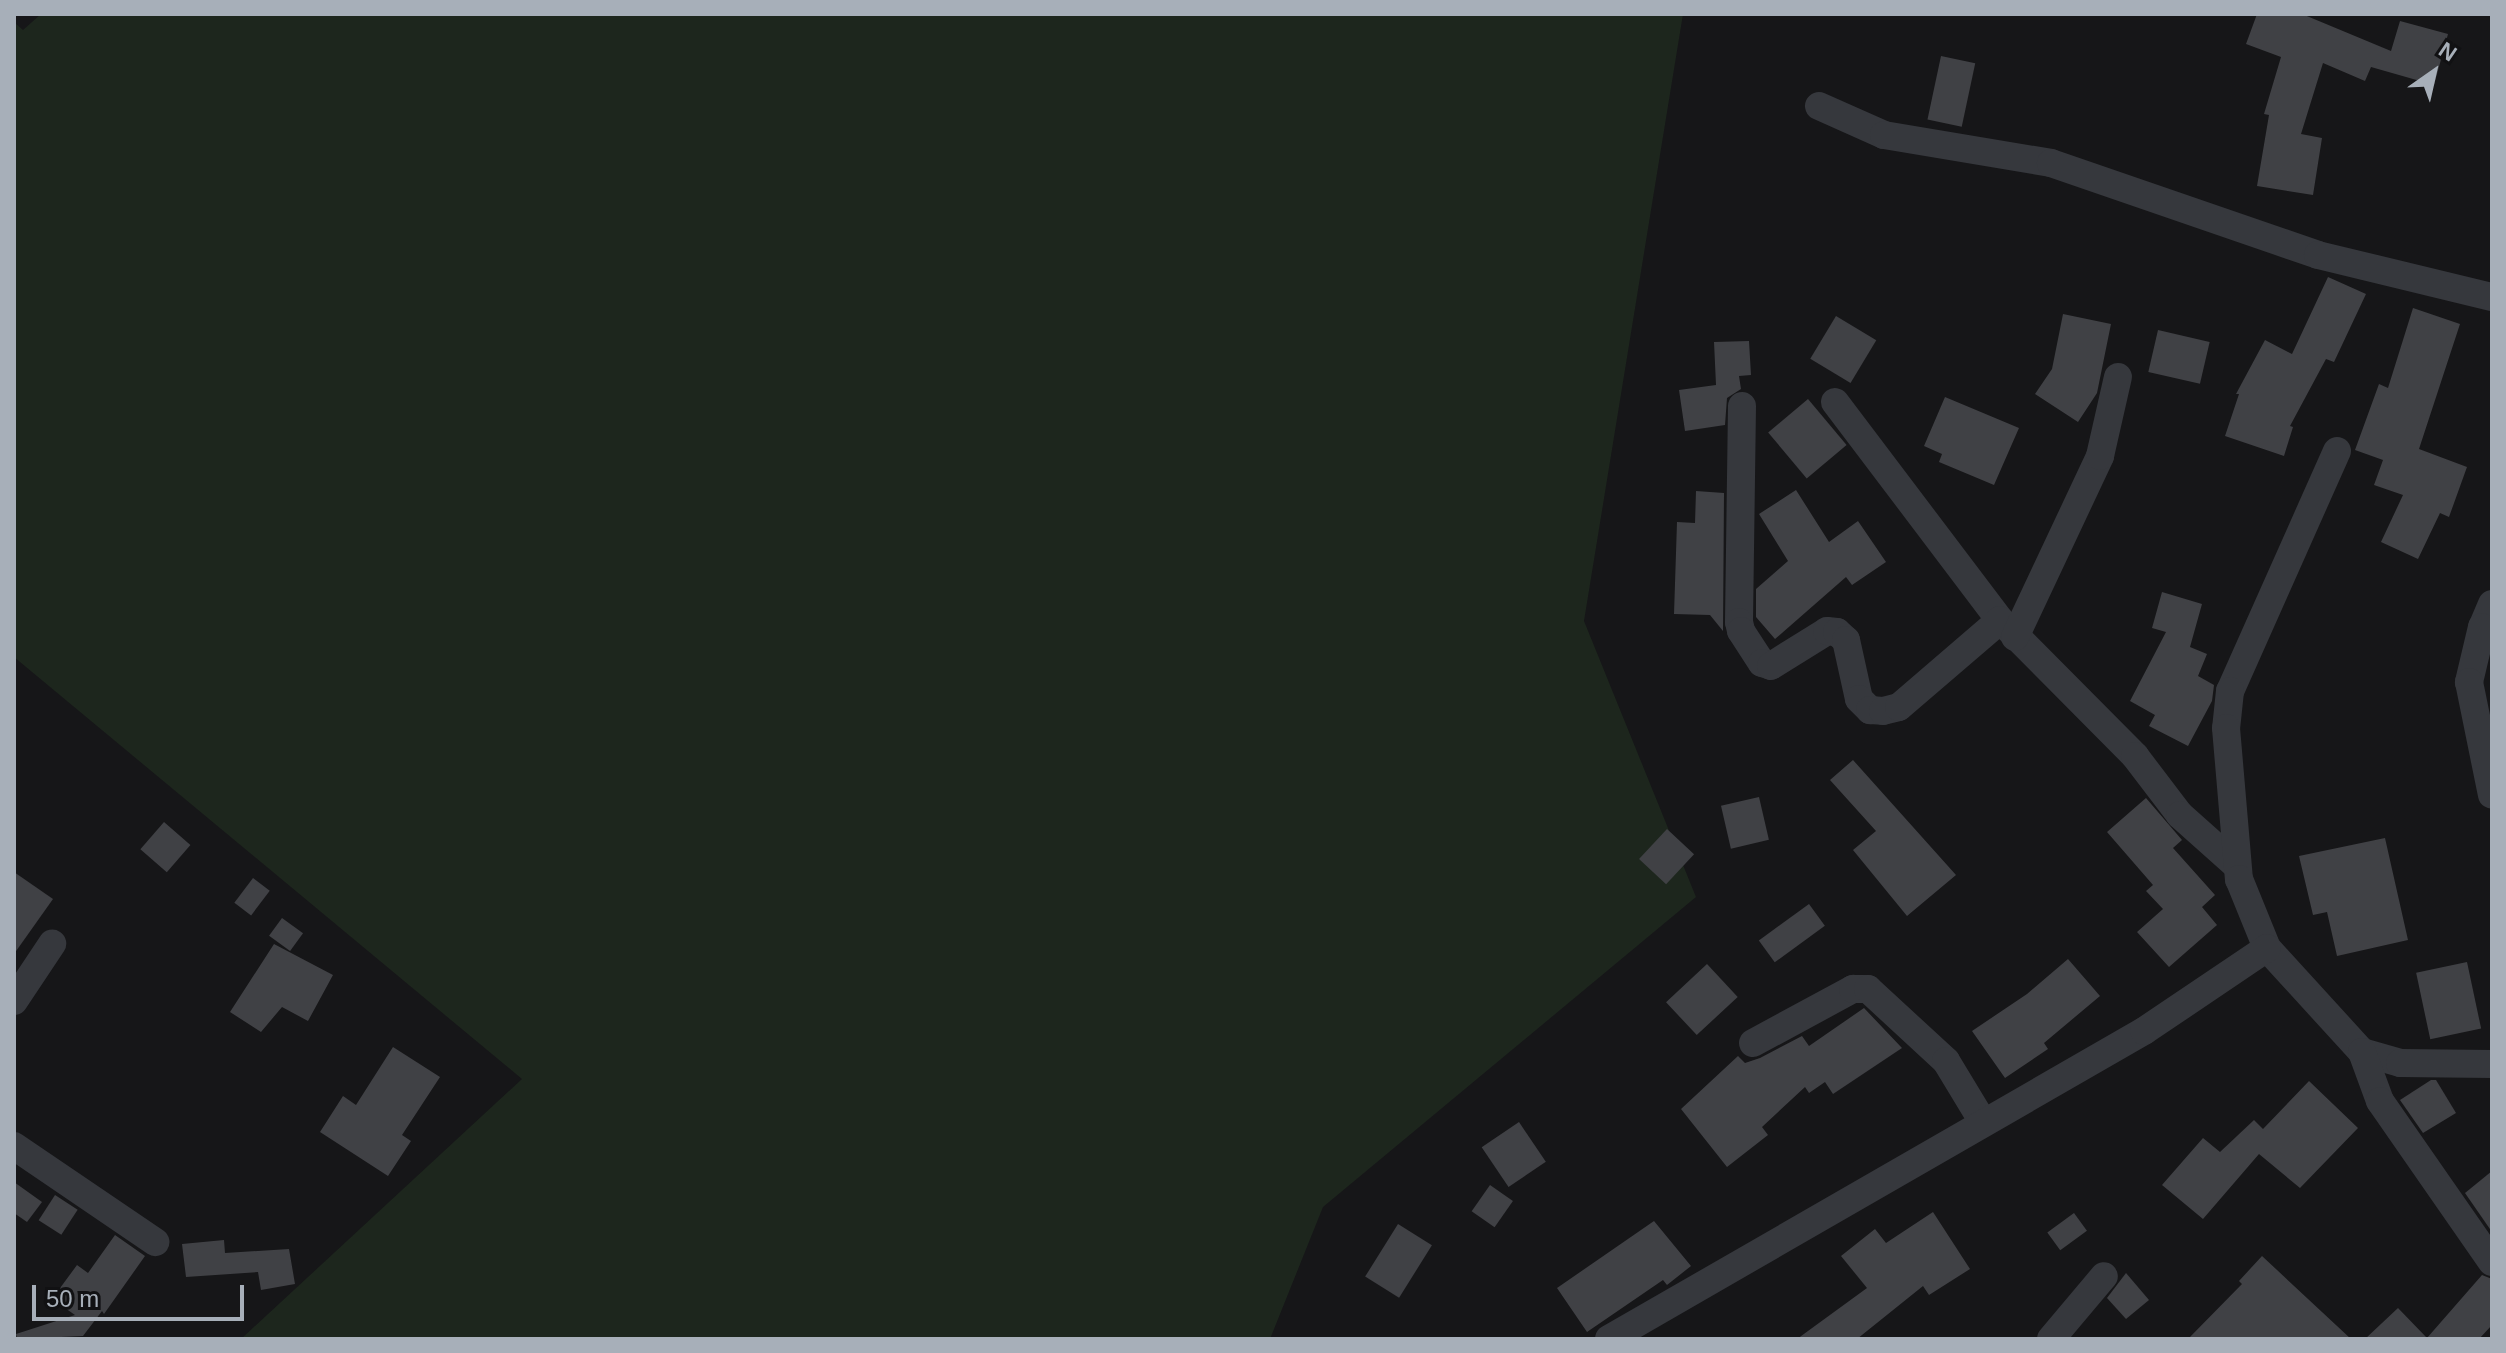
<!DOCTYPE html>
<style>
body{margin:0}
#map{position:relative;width:2506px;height:1353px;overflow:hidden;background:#161618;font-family:Arial,sans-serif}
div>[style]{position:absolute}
.green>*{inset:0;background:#1d261d}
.building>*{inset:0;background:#404145;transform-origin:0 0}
.minor>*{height:28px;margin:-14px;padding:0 14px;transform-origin:14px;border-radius:14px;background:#36383d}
span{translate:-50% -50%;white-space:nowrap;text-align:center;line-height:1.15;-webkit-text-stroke:7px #111113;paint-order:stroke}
.frame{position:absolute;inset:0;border:16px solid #a7afb9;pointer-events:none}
.north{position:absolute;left:2394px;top:32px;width:80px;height:80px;-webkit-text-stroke:6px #111113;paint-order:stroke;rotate:34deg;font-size:22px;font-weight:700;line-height:32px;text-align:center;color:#a7afb9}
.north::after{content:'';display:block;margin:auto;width:28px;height:36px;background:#a7afb9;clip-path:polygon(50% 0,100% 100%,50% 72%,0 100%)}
.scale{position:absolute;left:32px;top:1285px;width:212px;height:36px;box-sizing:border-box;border:4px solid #a7afb9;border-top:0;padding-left:10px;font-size:24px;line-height:28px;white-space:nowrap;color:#a7afb9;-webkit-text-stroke:6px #111113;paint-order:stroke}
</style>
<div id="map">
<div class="green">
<div style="clip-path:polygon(41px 14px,1683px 14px,1584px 621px,1696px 897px,1323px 1207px,1270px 1339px,241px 1339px,522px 1079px,14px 657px,14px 22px,23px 30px)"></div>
</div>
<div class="building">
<div style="clip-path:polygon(2257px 14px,2302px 14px,2391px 51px,2400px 21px,2448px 34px,2434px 85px,2371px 67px,2365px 81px,2323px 63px,2301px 134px,2322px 138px,2313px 195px,2257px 186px,2269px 115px,2264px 114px,2281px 57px,2246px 44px)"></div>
<div style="left:1941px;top:56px;width:35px;height:65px;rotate:12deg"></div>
<div style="clip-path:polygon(2328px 277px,2366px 294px,2334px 362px,2326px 359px,2290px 426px,2293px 427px,2284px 456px,2225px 436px,2239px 394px,2236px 394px,2265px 340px,2292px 354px)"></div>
<div style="clip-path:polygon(2413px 308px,2460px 324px,2419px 449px,2467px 467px,2449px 517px,2440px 513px,2418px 559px,2381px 542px,2403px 495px,2374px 485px,2383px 460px,2355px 450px,2379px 384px,2388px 388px)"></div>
<div style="clip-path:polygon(2063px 314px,2111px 324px,2097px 393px,2078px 422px,2035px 394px,2052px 369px)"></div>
<div style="left:1836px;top:316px;width:47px;height:50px;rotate:31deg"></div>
<div style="left:2158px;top:330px;width:53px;height:43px;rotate:13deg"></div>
<div style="clip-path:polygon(1749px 341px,1751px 375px,1739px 376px,1741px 389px,1727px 398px,1725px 425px,1685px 431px,1679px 390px,1716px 385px,1714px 342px)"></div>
<div style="clip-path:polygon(1945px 397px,2019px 428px,1994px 485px,1939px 462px,1942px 454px,1924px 446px)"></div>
<div style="left:1808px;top:399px;width:60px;height:52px;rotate:50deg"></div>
<div style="clip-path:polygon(1796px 490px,1829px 542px,1858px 521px,1886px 562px,1852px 585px,1846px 577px,1775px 639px,1756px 617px,1756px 589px,1788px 561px,1759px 514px)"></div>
<div style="clip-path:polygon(1696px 491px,1724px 493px,1723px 631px,1710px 615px,1674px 614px,1677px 522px,1695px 523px)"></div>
<div style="clip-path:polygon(2162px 592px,2202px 604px,2190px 647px,2207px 654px,2198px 676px,2214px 685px,2212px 701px,2188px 746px,2149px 726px,2155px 715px,2130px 701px,2166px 632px,2152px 628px)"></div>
<div style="clip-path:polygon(1853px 760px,1956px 875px,1907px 916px,1853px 850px,1876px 831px,1830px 780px)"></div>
<div style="left:1759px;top:797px;width:44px;height:39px;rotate:77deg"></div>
<div style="clip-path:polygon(2146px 798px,2182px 840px,2173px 848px,2215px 895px,2202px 907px,2217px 925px,2169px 967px,2137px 932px,2163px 909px,2146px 891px,2153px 885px,2107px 832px)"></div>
<div style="left:164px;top:822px;width:35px;height:36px;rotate:41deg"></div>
<div style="left:1667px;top:829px;width:37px;height:41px;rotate:43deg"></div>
<div style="clip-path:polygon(2385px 838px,2408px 940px,2337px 956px,2327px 912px,2313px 915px,2299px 856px)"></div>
<div style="clip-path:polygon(14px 872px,53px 899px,14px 954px)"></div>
<div style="left:253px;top:878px;width:21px;height:31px;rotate:37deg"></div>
<div style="left:1809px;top:904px;width:27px;height:62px;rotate:54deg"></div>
<div style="left:282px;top:918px;width:26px;height:22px;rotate:36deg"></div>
<div style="clip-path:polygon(274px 944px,333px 975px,308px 1021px,282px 1007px,261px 1032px,230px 1012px)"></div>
<div style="clip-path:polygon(2068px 959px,2100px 996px,2044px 1043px,2048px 1049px,2005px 1078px,1972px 1031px,2027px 994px)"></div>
<div style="left:2467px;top:962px;width:68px;height:52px;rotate:78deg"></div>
<div style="left:1707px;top:964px;width:45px;height:56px;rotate:47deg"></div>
<div style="clip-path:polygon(1864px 1008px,1902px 1048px,1833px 1094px,1825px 1082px,1809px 1093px,1805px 1087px,1762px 1127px,1768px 1135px,1727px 1167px,1681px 1109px,1738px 1056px,1745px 1063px,1760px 1058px,1802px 1036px,1809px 1046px)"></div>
<div style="clip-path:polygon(393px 1047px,440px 1077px,402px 1135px,411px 1141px,388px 1176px,320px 1132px,343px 1096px,356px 1105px)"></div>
<div style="clip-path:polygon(2431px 1080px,2436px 1080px,2456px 1113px,2423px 1133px,2400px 1100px)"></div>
<div style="clip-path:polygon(2309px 1081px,2358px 1128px,2300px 1188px,2259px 1154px,2203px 1219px,2162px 1185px,2203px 1138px,2220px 1152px,2254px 1120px,2263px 1129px)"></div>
<div style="left:1519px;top:1122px;width:48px;height:45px;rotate:56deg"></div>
<div style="clip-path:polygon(2492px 1171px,2492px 1232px,2465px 1193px)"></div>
<div style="clip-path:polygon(14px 1182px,42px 1202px,27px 1222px,14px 1213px)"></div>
<div style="left:1490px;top:1185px;width:28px;height:32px;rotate:35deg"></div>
<div style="left:55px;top:1195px;width:27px;height:30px;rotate:33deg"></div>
<div style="clip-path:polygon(1933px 1212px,1970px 1269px,1929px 1295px,1923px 1286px,1857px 1339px,1797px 1339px,1867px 1288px,1841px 1256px,1875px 1229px,1886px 1243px)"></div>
<div style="left:2074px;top:1213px;width:22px;height:33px;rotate:54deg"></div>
<div style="clip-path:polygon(1654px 1221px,1691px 1266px,1667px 1285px,1663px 1280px,1587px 1332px,1557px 1288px)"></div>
<div style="left:1398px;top:1224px;width:40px;height:62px;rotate:32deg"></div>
<div style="clip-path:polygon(115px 1235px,145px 1256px,104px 1314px,102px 1311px,83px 1336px,17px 1339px,16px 1334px,75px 1315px,52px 1299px,77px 1265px,88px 1273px)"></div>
<div style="clip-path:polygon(224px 1240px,225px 1253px,289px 1249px,295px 1284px,261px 1290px,258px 1272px,186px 1277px,182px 1244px)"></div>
<div style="clip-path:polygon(2262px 1256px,2351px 1339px,2188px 1339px,2242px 1284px,2239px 1281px)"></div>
<div style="clip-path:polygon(2126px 1273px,2149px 1300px,2126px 1319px,2107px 1298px)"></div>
<div style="clip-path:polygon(2482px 1275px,2492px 1279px,2492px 1325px,2479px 1339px,2365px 1339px,2398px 1308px,2427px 1338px)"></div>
</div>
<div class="minor">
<div style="left:1819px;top:106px;width:71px;rotate:24deg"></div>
<div style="left:1884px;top:135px;width:169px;rotate:9.5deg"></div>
<div style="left:2051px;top:163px;width:282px;rotate:19deg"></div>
<div style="left:2318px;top:255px;width:179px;rotate:13.6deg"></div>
<div style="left:1835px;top:402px;width:273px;rotate:52.9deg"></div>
<div style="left:2000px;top:620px;width:192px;rotate:45.2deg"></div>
<div style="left:2135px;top:756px;width:74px;rotate:52.7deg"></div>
<div style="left:2180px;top:815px;width:74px;rotate:41.7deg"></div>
<div style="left:1742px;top:406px;width:216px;rotate:90.8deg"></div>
<div style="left:1739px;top:622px;width:9px;rotate:77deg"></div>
<div style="left:1741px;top:631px;width:38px;rotate:57deg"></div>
<div style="left:1762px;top:663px;width:9px;rotate:18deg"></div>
<div style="left:1771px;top:666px;width:66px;rotate:-32deg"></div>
<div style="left:1827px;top:631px;width:10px;rotate:6deg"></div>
<div style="left:1837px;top:632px;width:12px;rotate:42deg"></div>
<div style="left:1846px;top:640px;width:60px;rotate:77.6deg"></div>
<div style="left:1859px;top:699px;width:16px;rotate:45deg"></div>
<div style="left:1870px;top:710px;width:13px;rotate:4deg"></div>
<div style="left:1883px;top:711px;width:16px;rotate:-14deg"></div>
<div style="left:1899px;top:707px;width:133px;rotate:-40.7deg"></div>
<div style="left:2337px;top:451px;width:263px;rotate:114deg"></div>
<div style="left:2230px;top:691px;width:37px;rotate:96deg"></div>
<div style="left:2226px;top:728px;width:152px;rotate:85.1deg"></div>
<div style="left:2239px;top:879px;width:74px;rotate:67.9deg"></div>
<div style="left:2267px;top:948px;width:141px;rotate:47.6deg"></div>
<div style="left:2362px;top:1052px;width:40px;rotate:16deg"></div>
<div style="left:2400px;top:1063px;width:92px;rotate:0.6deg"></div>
<div style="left:2492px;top:604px;width:25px;rotate:113deg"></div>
<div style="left:2482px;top:627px;width:57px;rotate:103.3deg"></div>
<div style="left:2469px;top:682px;width:115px;rotate:78.5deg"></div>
<div style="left:2015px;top:637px;width:200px;rotate:-64.8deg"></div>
<div style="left:2100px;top:456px;width:81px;rotate:-77.2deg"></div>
<div style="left:14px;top:1001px;width:69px;rotate:-56.3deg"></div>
<div style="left:1753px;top:1043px;width:114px;rotate:-28.4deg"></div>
<div style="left:1853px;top:989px;width:15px"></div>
<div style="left:1868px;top:989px;width:106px;rotate:42.7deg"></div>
<div style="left:1946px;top:1061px;width:71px;rotate:58.8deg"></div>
<div style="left:2362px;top:1052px;width:52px;rotate:69.8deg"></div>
<div style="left:2380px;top:1101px;width:196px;rotate:55.2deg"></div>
<div style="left:14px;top:1146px;width:171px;rotate:34.2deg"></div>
<div style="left:1609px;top:1339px;width:617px;rotate:-29.93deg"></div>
<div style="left:2144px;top:1031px;width:148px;rotate:-34deg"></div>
<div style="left:2051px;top:1339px;width:82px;rotate:-49.9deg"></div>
</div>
<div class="frame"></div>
<div class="north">N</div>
<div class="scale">50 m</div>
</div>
